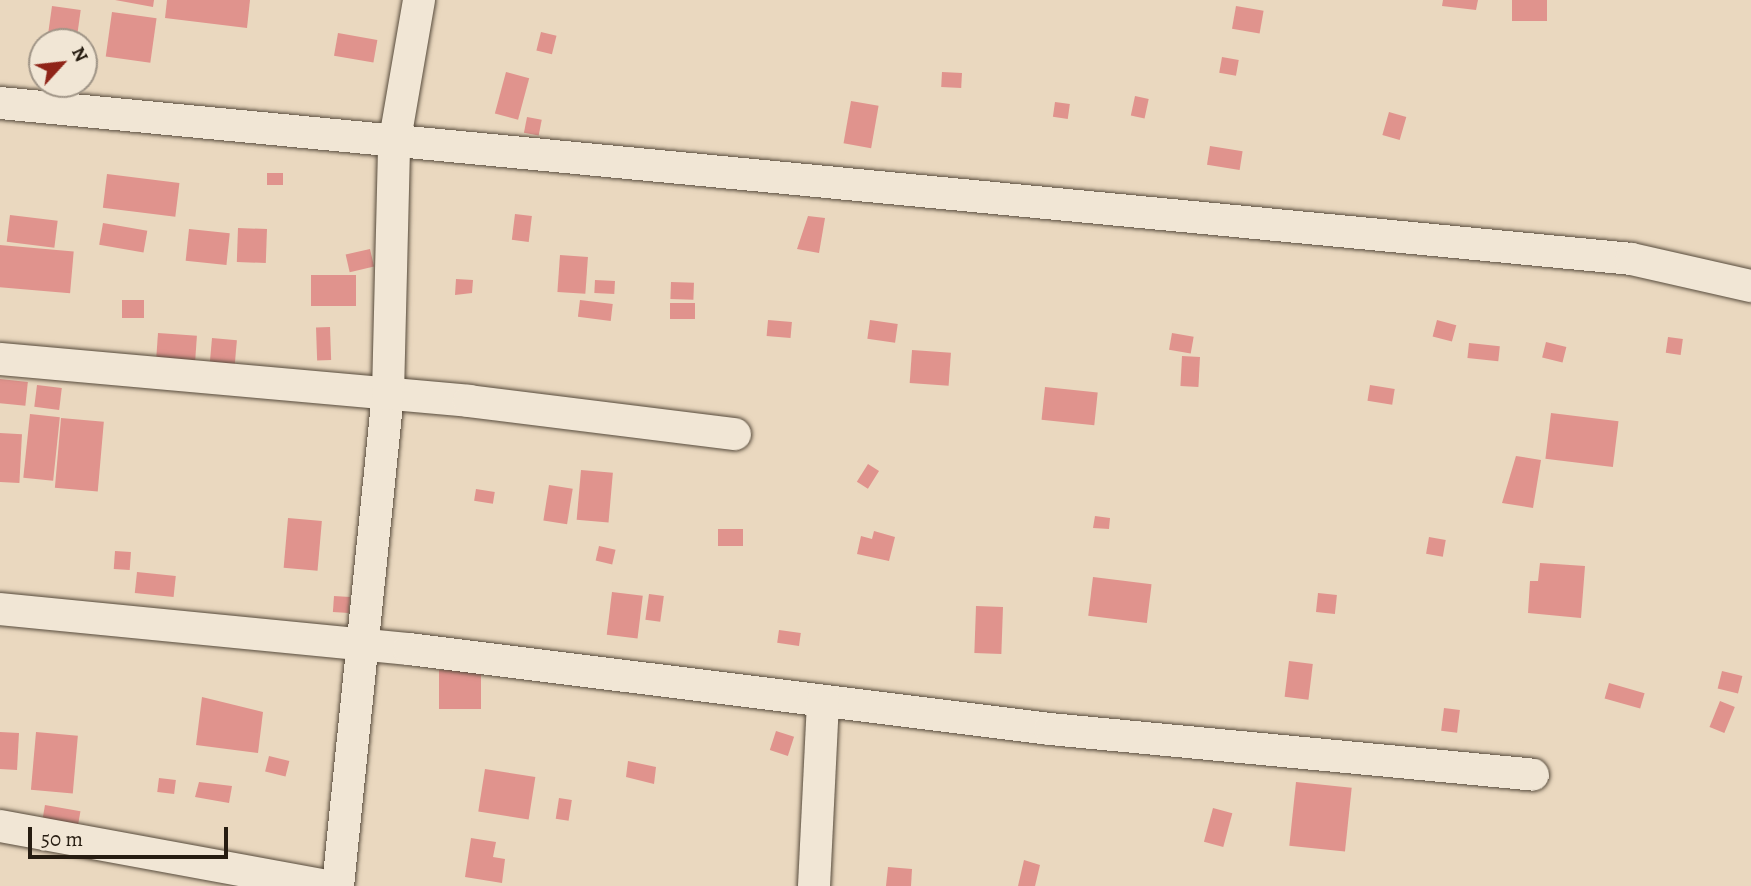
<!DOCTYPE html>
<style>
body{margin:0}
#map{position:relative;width:1751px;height:886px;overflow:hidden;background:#ead8bf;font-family:Alegreya,serif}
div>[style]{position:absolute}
.building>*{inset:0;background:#e0938d;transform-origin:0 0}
.roads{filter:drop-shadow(0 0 2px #574b3c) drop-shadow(0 0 2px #574b3c)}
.street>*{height:32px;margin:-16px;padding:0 16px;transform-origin:16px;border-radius:16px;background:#f1e6d5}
span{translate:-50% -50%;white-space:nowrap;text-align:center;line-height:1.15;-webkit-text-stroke:5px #f1e6d5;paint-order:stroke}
.north{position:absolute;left:28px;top:28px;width:70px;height:70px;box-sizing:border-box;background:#f1e6d5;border:2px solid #a09587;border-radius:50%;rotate:63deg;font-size:19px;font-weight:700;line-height:28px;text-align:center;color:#261c11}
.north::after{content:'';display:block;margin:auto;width:24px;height:32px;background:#8f2418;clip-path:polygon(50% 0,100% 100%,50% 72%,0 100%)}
.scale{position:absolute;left:28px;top:827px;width:200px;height:32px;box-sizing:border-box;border:4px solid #261c11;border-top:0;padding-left:9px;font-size:21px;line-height:24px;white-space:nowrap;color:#261c11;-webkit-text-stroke:5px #f1e6d5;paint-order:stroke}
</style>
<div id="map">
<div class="building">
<div style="clip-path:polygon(115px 0,154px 0,153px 7px)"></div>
<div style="clip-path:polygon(167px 0,250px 0,247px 28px,165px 18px)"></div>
<div style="clip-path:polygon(1443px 0,1478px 0,1476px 10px,1442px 6px)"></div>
<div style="left:1512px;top:0;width:35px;height:21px"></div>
<div style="left:52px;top:6px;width:29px;height:36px;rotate:8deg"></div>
<div style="left:1236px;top:6px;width:28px;height:23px;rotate:10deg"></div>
<div style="left:112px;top:12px;width:45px;height:45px;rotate:8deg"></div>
<div style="left:541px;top:32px;width:16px;height:19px;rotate:14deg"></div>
<div style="left:338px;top:33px;width:40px;height:23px;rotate:10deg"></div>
<div style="left:1222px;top:57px;width:17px;height:16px;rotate:10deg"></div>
<div style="left:506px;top:72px;width:24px;height:43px;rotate:15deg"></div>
<div style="left:942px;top:72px;width:20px;height:15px;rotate:3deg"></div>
<div style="left:1135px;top:96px;width:14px;height:20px;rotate:12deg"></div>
<div style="left:851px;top:101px;width:28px;height:43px;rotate:10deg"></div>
<div style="left:1055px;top:102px;width:15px;height:15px;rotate:8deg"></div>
<div style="left:1389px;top:112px;width:18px;height:24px;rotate:16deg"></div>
<div style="left:527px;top:117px;width:15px;height:16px;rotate:11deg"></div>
<div style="left:1210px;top:146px;width:33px;height:19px;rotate:9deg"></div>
<div style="left:267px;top:173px;width:16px;height:12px"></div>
<div style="left:107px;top:174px;width:73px;height:34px;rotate:7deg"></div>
<div style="left:515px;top:214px;width:17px;height:26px;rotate:7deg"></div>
<div style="left:10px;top:215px;width:48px;height:27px;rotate:7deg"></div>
<div style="clip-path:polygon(808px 216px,825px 218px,819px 253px,797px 249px)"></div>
<div style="left:103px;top:223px;width:45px;height:22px;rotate:10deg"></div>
<div style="left:238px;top:228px;width:29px;height:34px;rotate:2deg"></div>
<div style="left:189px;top:229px;width:41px;height:32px;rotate:6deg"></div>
<div style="left:0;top:245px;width:74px;height:42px;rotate:5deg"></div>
<div style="left:370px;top:249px;width:18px;height:25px;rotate:77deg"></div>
<div style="left:560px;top:255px;width:28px;height:37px;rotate:4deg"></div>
<div style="left:311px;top:275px;width:45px;height:31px"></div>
<div style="clip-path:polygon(456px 279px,473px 280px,472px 293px,455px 295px)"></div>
<div style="left:595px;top:280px;width:20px;height:13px;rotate:3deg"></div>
<div style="left:671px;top:282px;width:23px;height:17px;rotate:2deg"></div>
<div style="left:122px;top:300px;width:22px;height:18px"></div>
<div style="left:580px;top:300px;width:33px;height:17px;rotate:7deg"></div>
<div style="left:695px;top:303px;width:16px;height:25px;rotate:90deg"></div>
<div style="left:768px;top:320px;width:24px;height:16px;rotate:5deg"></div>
<div style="left:870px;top:320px;width:28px;height:19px;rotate:8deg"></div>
<div style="left:1437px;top:320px;width:20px;height:17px;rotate:15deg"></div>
<div style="left:330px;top:327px;width:33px;height:14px;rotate:88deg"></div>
<div style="left:158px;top:333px;width:39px;height:26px;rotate:4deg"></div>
<div style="left:1172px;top:333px;width:22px;height:17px;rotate:10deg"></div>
<div style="left:1668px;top:337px;width:15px;height:16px;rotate:8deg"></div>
<div style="left:212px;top:338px;width:25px;height:26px;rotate:5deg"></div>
<div style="left:1546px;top:342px;width:21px;height:16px;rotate:14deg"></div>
<div style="left:1469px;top:343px;width:31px;height:15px;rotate:6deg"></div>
<div style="left:912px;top:350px;width:39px;height:33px;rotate:4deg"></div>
<div style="left:1182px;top:356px;width:18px;height:30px;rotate:3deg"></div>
<div style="left:0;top:379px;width:28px;height:24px;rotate:6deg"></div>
<div style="left:37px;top:385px;width:25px;height:22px;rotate:7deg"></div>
<div style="left:1370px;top:385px;width:25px;height:16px;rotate:9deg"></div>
<div style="left:1045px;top:387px;width:53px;height:33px;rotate:6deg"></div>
<div style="left:1551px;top:413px;width:68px;height:46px;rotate:7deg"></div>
<div style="left:30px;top:414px;width:30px;height:64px;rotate:6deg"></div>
<div style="left:61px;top:418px;width:43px;height:70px;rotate:5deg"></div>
<div style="left:0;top:433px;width:22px;height:49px;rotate:3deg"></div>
<div style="clip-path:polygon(1516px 456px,1541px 460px,1533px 508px,1502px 503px)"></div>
<div style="left:868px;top:464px;width:13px;height:21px;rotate:32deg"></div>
<div style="left:581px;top:470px;width:32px;height:50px;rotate:5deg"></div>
<div style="left:549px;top:485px;width:24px;height:36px;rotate:9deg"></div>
<div style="left:476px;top:489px;width:19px;height:12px;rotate:9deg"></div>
<div style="clip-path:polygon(1095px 516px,1110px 518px,1109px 529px,1093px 528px)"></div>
<div style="left:288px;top:518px;width:34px;height:50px;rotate:5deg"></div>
<div style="left:718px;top:529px;width:25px;height:17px"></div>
<div style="clip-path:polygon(874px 531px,895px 537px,889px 561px,857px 554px,861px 536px,872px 539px)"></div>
<div style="left:1429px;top:537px;width:17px;height:17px;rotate:10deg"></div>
<div style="left:599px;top:546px;width:17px;height:15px;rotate:13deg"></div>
<div style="left:115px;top:551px;width:16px;height:18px;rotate:4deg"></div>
<div style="clip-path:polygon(1540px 563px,1585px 566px,1581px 618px,1528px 613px,1530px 581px,1538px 581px)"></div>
<div style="left:137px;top:572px;width:39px;height:21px;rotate:6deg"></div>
<div style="left:1093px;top:577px;width:59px;height:39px;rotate:7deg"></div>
<div style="left:612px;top:592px;width:31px;height:43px;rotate:7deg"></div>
<div style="left:1318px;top:593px;width:19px;height:19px;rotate:6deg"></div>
<div style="left:649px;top:594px;width:15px;height:26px;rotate:8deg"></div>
<div style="left:334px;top:596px;width:16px;height:16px;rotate:4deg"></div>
<div style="left:976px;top:606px;width:27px;height:47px;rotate:2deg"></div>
<div style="left:779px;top:630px;width:22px;height:13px;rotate:8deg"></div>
<div style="left:1289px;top:661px;width:24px;height:36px;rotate:7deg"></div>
<div style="left:439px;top:670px;width:42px;height:39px"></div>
<div style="left:1722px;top:671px;width:21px;height:18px;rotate:14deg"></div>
<div style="left:1609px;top:683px;width:37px;height:16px;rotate:16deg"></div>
<div style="clip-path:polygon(202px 697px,263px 712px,258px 753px,196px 745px)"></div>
<div style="left:1720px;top:701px;width:16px;height:28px;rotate:22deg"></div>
<div style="left:1444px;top:708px;width:16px;height:23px;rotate:7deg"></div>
<div style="left:776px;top:731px;width:19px;height:20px;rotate:18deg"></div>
<div style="left:0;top:732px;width:19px;height:37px;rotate:3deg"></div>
<div style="left:36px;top:732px;width:42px;height:58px;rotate:5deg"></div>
<div style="left:269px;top:756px;width:21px;height:16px;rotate:14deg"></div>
<div style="clip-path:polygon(628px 761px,656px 767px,654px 784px,626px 777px)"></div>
<div style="left:485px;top:769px;width:51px;height:43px;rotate:9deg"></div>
<div style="left:159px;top:778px;width:17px;height:14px;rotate:7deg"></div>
<div style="clip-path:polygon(199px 782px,232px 786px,229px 803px,195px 797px)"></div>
<div style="left:1296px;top:782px;width:56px;height:64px;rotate:6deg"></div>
<div style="left:559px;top:798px;width:13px;height:21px;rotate:9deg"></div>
<div style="left:45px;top:805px;width:36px;height:22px;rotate:10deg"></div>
<div style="left:1213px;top:808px;width:20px;height:35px;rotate:15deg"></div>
<div style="clip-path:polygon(471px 838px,496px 842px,493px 857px,505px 859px,502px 883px,465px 877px)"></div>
<div style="clip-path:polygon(1024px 860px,1040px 865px,1035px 886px,1018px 886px)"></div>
<div style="clip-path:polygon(888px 867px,912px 869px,911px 886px,886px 886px)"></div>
</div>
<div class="roads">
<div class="street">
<div style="left:0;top:103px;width:1638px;rotate:5.46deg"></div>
<div style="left:1631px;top:259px;width:123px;rotate:12.7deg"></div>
<div style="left:0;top:359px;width:471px;rotate:5.1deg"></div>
<div style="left:469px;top:401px;width:268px;rotate:7.1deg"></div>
<div style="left:0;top:609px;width:411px;rotate:5.6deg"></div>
<div style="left:409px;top:649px;width:646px;rotate:7.11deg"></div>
<div style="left:1050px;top:729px;width:485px;rotate:5.4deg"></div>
<div style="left:0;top:826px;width:333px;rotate:10.4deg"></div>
<div style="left:338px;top:886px;width:495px;rotate:-84.2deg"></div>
<div style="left:388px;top:394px;width:249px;rotate:-88.6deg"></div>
<div style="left:394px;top:145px;width:147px;rotate:-80.2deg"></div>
<div style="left:814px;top:886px;width:185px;rotate:-87.2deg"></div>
</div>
</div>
<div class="north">N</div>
<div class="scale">50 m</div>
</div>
